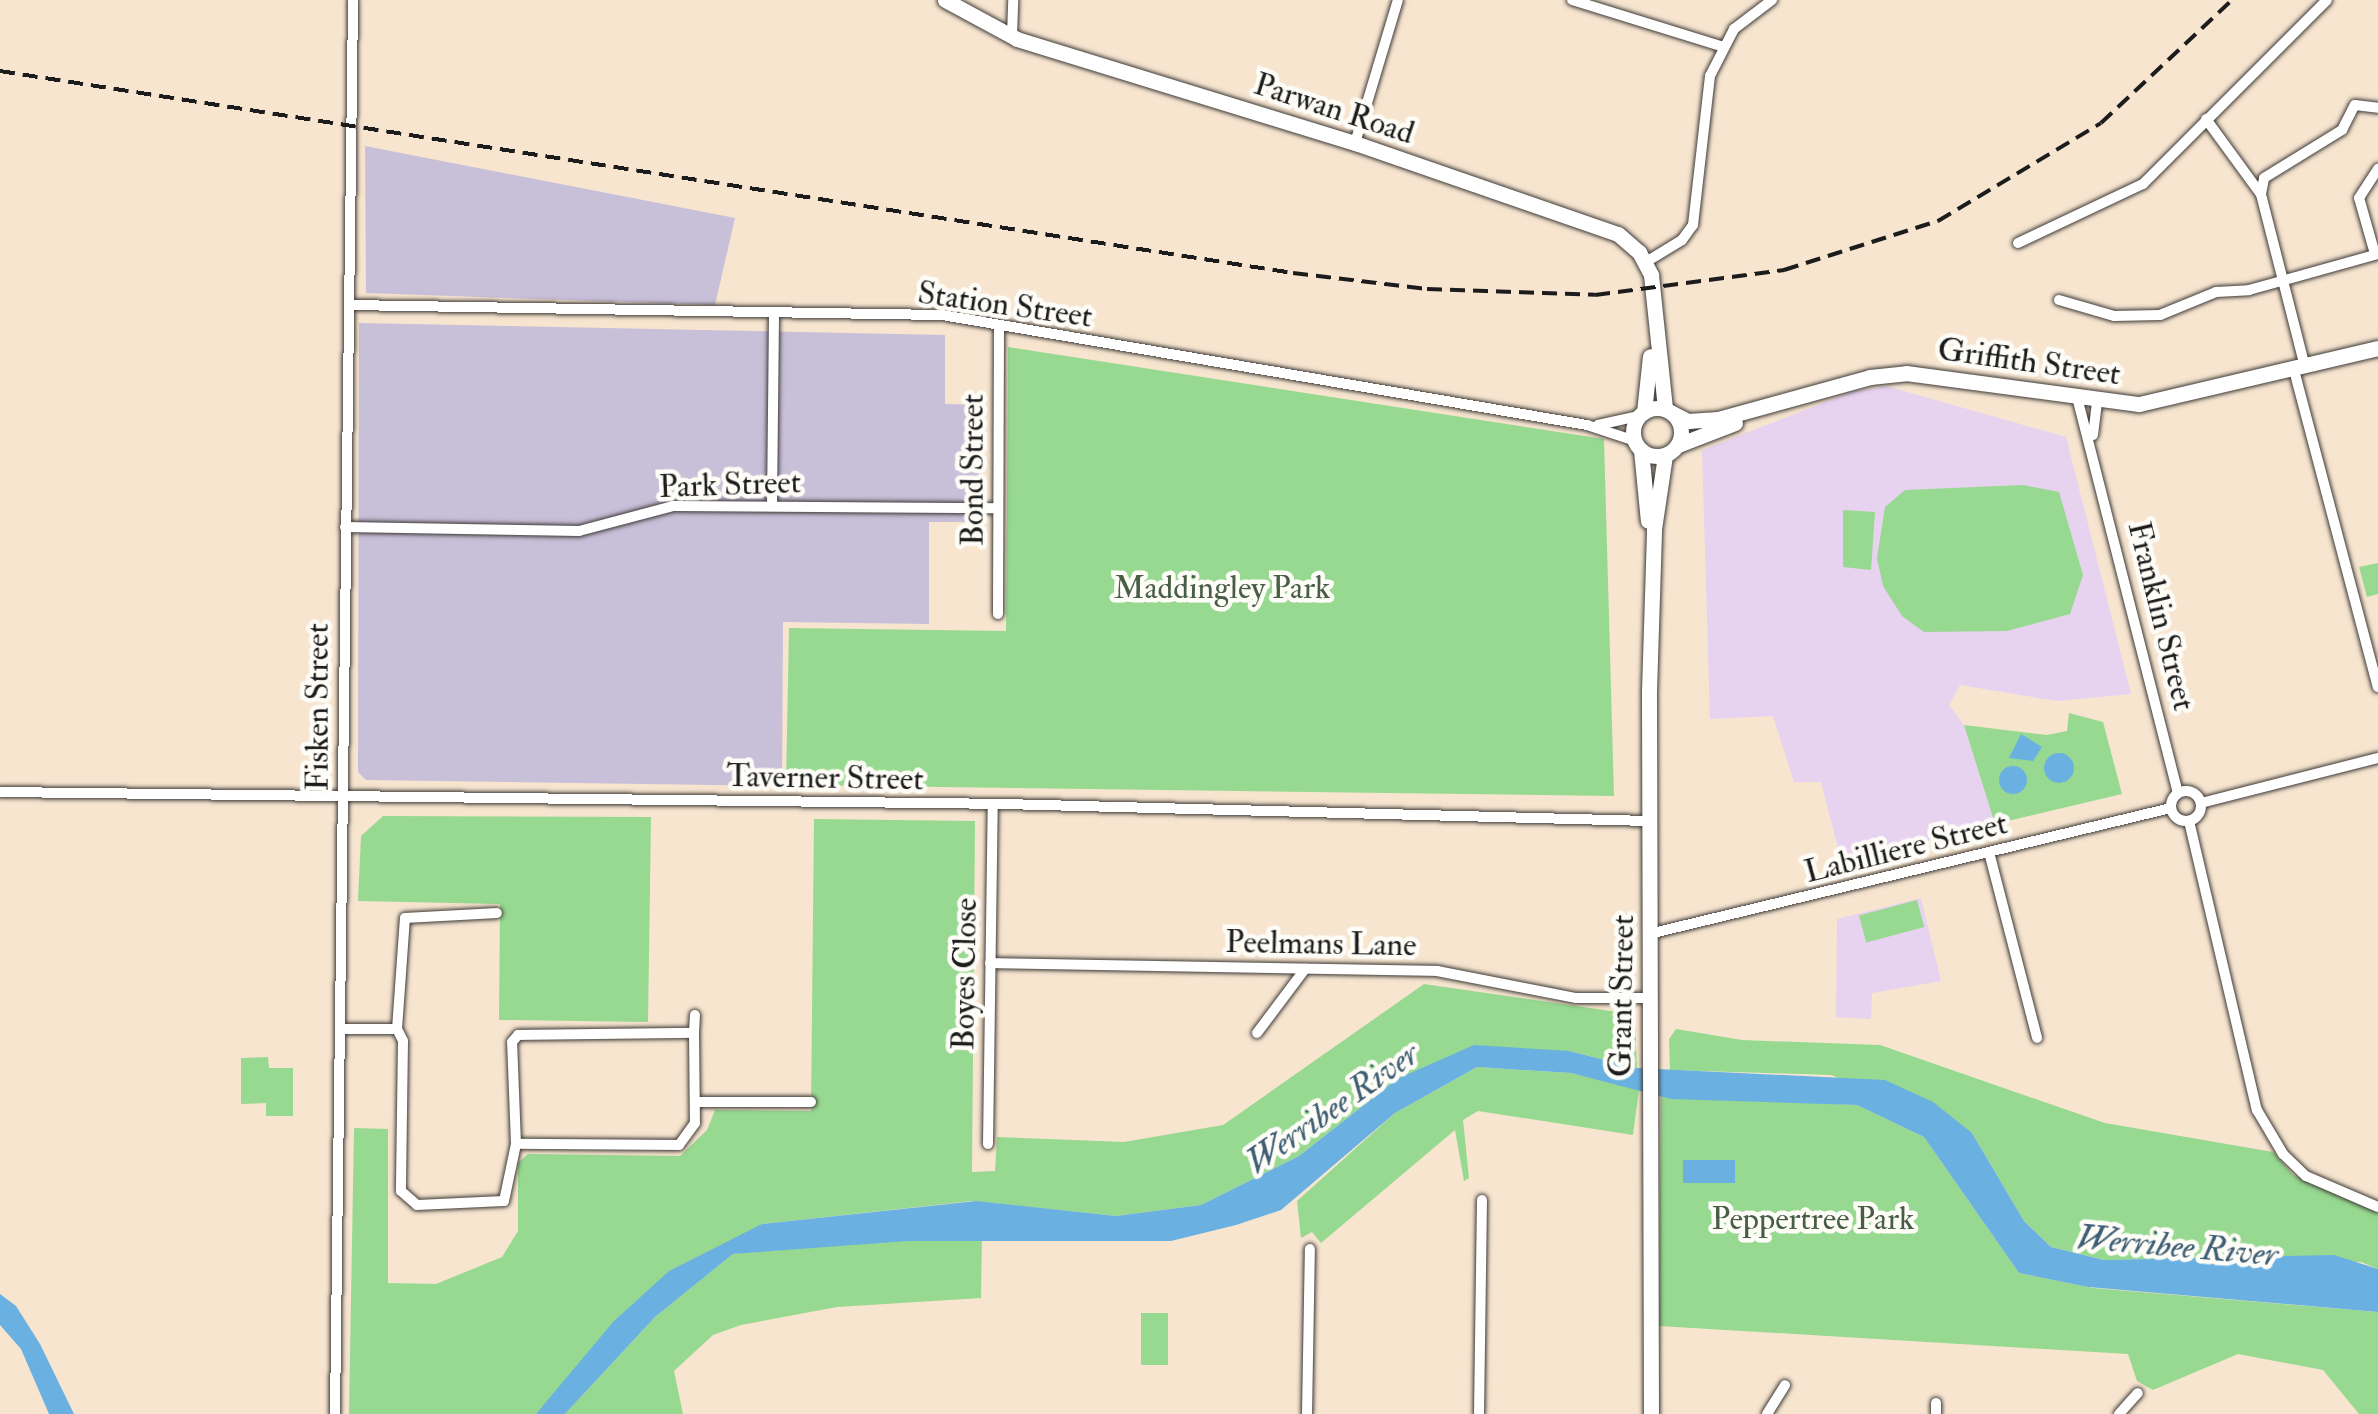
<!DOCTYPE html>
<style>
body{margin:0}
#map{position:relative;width:2378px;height:1414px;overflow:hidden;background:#f7e5d0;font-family:"IM FELL Double Pica",serif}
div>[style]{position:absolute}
.built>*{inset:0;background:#e7d2ef}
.industrial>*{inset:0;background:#c8bfd8}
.green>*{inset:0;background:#97d990;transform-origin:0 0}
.water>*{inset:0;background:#6ab1e1;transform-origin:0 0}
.round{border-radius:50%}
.roads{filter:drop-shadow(0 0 2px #3d3a37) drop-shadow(0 0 2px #3d3a37)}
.street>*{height:10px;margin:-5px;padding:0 5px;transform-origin:5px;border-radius:5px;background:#fff}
.street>.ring{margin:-5px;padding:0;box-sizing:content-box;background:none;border:10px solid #fff;border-radius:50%}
.secondary>*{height:15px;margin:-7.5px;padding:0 7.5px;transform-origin:7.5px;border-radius:7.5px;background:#fff}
.secondary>.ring{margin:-7.5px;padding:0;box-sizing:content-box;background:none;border:15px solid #fff;border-radius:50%}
.rail>*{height:4px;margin-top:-2px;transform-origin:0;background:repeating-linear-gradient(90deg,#1c1c1c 0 15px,transparent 0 23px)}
span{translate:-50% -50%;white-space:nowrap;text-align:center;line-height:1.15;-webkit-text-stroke:9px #fdfcf7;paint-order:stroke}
.street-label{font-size:32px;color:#1c1c1c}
.park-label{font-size:32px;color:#475e45}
.water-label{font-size:35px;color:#3f5f75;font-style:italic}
</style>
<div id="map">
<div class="built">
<div style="clip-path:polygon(1886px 386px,2066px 437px,2131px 694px,2057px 701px,1960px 685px,1949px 705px,1964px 725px,1995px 824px,1842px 863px,1821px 782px,1794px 782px,1773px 716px,1710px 719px,1702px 450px,1851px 392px)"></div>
<div style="clip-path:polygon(1921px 898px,1941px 981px,1872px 993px,1871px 1019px,1836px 1017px,1837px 919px)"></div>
</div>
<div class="industrial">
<div style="clip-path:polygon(365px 146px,735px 218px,715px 305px,366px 293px)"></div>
<div style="clip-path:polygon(359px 323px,945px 335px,945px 404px,982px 405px,982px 522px,929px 522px,929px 624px,783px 622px,782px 786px,366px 780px,358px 772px)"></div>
</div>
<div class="green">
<div style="clip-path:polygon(1008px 347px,1604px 439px,1614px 796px,786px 785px,789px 628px,1006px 631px)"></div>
<div style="clip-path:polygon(2023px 485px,2059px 492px,2083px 575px,2070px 614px,2007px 631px,1924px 632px,1902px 616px,1883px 586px,1877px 558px,1885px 507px,1905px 490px)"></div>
<div style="clip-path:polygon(1843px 510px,1875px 512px,1871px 570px,1843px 567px)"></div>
<div style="clip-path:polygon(2378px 563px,2378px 594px,2367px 597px,2359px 567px)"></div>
<div style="clip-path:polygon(2069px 713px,2103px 722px,2122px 794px,1995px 824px,1964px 725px,2047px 735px,2067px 731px)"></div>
<div style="clip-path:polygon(383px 816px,651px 817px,648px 1022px,499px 1020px,500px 904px,358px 901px,361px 836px)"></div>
<div style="clip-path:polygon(814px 819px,975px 821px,972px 1172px,995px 1171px,997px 1137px,1124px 1142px,1223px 1125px,1424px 984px,1618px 1012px,1635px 1021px,1637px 1068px,1569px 1051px,1397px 1079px,1299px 1156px,1201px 1205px,1116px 1216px,972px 1201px,762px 1224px,577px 1370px,536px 1414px,349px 1414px,354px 1128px,388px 1129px,388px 1283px,436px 1284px,502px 1257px,518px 1231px,518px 1163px,528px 1154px,680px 1156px,707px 1130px,715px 1110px,811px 1111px)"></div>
<div style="left:1917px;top:900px;width:28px;height:60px;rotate:75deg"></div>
<div style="clip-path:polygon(1676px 1029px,1742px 1040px,1880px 1045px,2105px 1123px,2273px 1152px,2293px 1175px,2378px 1213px,2378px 1269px,2361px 1262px,2243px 1258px,2104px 1260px,2051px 1247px,2024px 1221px,1972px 1133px,1831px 1075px,1670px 1070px,1669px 1039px)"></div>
<div style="clip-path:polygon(268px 1057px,269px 1068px,293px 1068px,293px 1116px,266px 1116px,266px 1103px,241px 1104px,241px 1058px)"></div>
<div style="clip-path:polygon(1477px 1067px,1571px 1073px,1639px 1089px,1633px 1135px,1478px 1111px,1463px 1120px,1469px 1178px,1464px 1181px,1455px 1130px,1321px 1243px,1312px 1232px,1301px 1238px,1297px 1201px,1395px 1113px)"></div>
<div style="clip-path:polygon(1661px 1096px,1857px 1105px,1924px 1137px,2019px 1273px,2093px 1288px,2378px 1312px,2378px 1414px,2359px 1414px,2323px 1370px,2238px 1354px,2153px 1390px,2137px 1381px,2128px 1354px,1659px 1326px)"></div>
<div style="clip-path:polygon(982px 1232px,981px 1298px,837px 1307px,741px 1325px,713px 1335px,674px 1371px,683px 1414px,565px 1414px,655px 1317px,733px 1254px)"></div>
<div style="left:1141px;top:1313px;width:27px;height:52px"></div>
</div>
<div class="water">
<div style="clip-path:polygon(2021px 734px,2042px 747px,2033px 761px,2009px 758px)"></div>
<div class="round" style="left:2044px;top:753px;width:30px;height:30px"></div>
<div class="round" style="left:1999px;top:766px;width:28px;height:28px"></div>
<div style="clip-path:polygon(1474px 1045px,1569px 1051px,1637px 1068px,1885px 1080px,1933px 1102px,1972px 1133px,2024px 1221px,2051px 1247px,2104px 1260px,2334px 1255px,2378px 1269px,2378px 1312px,2088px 1287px,2019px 1273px,1924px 1137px,1857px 1105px,1671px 1099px,1571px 1073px,1477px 1067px,1395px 1113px,1281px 1210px,1236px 1225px,1171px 1241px,908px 1241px,733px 1254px,655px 1317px,565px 1414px,536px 1414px,613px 1322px,669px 1271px,762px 1224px,976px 1201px,1116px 1216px,1201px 1205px,1299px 1156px,1397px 1079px)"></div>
<div style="left:1683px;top:1160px;width:52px;height:23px"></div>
<div style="clip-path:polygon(0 1294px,16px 1306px,40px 1344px,74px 1414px,49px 1414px,21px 1349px,0 1325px)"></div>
</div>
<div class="roads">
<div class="street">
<div style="left:1572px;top:0;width:159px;rotate:17.2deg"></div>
<div style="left:1012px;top:36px;width:36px;rotate:-88deg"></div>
<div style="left:2206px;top:119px;width:92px;rotate:53.9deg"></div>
<div style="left:1355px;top:143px;width:149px;rotate:-73.3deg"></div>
<div style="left:2018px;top:243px;width:138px;rotate:-25.3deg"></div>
<div style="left:2143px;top:184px;width:260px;rotate:-45deg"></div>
<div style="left:2375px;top:254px;width:58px;rotate:-105.9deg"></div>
<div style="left:2359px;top:198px;width:35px;rotate:-57deg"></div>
<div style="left:1646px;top:262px;width:42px;rotate:-31.4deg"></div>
<div style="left:1682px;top:240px;width:19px;rotate:-54deg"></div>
<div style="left:1693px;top:225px;width:150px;rotate:-83.5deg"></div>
<div style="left:1710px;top:76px;width:53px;rotate:-62.9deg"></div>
<div style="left:1734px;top:29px;width:48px;rotate:-37.3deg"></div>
<div style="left:2059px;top:300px;width:57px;rotate:16.2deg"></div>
<div style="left:2114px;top:316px;width:46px;rotate:-1.2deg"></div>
<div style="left:2160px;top:315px;width:61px;rotate:-22.3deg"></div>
<div style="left:2216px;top:292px;width:33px;rotate:-3deg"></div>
<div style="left:2249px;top:290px;width:134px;rotate:-15.6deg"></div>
<div style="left:349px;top:305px;width:593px;rotate:0.97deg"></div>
<div style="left:942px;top:315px;width:654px;rotate:9.68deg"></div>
<div style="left:1587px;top:425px;width:51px;rotate:18.4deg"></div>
<div style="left:2305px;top:367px;width:179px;rotate:-104.3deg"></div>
<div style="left:2261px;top:194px;width:16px;rotate:-79deg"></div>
<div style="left:2264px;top:178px;width:92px;rotate:-31.6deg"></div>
<div style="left:2342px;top:130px;width:28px;rotate:-63deg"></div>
<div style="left:2355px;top:105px;width:23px;rotate:7deg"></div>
<div style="left:2294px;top:370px;width:328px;rotate:75.2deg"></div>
<div style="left:2078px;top:401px;width:404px;rotate:75.7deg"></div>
<div style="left:1598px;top:425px;width:42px;rotate:-12.4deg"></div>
<div style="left:2093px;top:435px;width:33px;rotate:-83deg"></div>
<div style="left:772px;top:506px;width:192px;rotate:-89.4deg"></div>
<div style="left:345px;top:527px;width:234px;rotate:1deg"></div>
<div style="left:579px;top:531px;width:97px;rotate:-14.9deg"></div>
<div style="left:673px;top:506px;width:325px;rotate:0.4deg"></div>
<div style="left:998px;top:614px;width:288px;rotate:-89.8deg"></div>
<div class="ring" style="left:2171px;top:791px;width:20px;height:20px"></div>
<div style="left:0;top:792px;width:1004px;rotate:0.68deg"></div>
<div style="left:1004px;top:804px;width:646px;rotate:1.51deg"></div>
<div style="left:2201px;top:803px;width:183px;rotate:-14.3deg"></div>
<div style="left:2189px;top:821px;width:297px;rotate:76.8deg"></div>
<div style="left:2257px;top:1110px;width:51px;rotate:59.4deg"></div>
<div style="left:2283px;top:1154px;width:32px;rotate:44deg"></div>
<div style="left:2306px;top:1176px;width:78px;rotate:23.3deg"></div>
<div style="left:1989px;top:852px;width:192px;rotate:75.5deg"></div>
<div style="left:1653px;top:933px;width:533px;rotate:-13.57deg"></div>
<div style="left:990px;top:963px;width:447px;rotate:1deg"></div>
<div style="left:1437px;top:971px;width:142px;rotate:11deg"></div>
<div style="left:1576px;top:998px;width:72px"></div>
<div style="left:341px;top:1029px;width:56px"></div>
<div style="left:397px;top:1029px;width:13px;rotate:63deg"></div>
<div style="left:403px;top:1041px;width:150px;rotate:90.8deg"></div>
<div style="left:401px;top:1191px;width:21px;rotate:41deg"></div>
<div style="left:417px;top:1205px;width:87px;rotate:-2.6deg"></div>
<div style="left:504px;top:1201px;width:58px;rotate:-78.1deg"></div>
<div style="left:516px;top:1144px;width:102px;rotate:-92.2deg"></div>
<div style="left:512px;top:1042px;width:9px;rotate:-49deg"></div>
<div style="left:518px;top:1035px;width:176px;rotate:-0.7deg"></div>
<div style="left:694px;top:1033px;width:90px;rotate:89.4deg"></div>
<div style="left:695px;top:1123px;width:27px;rotate:126deg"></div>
<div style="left:679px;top:1145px;width:163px;rotate:-179.6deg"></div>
<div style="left:397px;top:1029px;width:111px;rotate:-85.9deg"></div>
<div style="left:405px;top:918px;width:92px;rotate:-3.1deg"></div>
<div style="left:694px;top:1033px;width:18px;rotate:-87deg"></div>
<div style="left:1257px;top:1033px;width:80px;rotate:-53.1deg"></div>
<div style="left:695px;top:1102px;width:116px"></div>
<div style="left:988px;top:1144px;width:339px;rotate:-89.2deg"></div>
<div style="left:1936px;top:1403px;width:11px;rotate:90deg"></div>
<div style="left:335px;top:1414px;width:1414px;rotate:-89.27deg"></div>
<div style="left:1307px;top:1414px;width:165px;rotate:-89deg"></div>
<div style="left:1479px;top:1414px;width:214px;rotate:-89.2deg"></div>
<div style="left:1767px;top:1414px;width:34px;rotate:-58deg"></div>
<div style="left:2119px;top:1414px;width:28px;rotate:-48deg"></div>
</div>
<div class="secondary">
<div style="left:945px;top:0;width:82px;rotate:28.4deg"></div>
<div style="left:1017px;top:39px;width:354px;rotate:17.1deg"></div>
<div style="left:1355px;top:143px;width:278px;rotate:19.1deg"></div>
<div style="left:1618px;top:234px;width:28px;rotate:41deg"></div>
<div style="left:1639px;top:252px;width:26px;rotate:62deg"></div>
<div style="left:1651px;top:275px;width:135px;rotate:84deg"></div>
<div class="ring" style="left:1633px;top:408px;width:33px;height:33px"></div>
<div style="left:1644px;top:412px;width:56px;rotate:-83.9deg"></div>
<div style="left:1672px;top:413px;width:18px;rotate:27deg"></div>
<div style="left:1688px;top:421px;width:30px;rotate:-4deg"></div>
<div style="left:1718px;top:419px;width:158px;rotate:-15.4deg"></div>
<div style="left:1870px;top:377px;width:36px;rotate:-6deg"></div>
<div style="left:1906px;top:373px;width:235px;rotate:7.6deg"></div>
<div style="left:2139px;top:404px;width:245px;rotate:-13.2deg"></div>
<div style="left:1678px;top:445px;width:61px;rotate:-21.1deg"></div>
<div style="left:1641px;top:450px;width:71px;rotate:84.4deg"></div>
<div style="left:1651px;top:1414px;width:723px;rotate:-90.16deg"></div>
<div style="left:1649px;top:691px;width:162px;rotate:-88.2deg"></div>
<div style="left:1654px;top:529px;width:75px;rotate:-81.5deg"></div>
</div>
</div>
<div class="rail">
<div style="left:0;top:71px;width:1309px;rotate:8.88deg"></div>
<div style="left:1293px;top:273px;width:135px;rotate:6.8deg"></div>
<div style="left:1427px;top:289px;width:168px;rotate:2deg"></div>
<div style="left:1595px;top:295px;width:191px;rotate:-7.5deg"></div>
<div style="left:1784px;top:270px;width:162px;rotate:-17.7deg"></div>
<div style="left:1938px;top:221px;width:190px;rotate:-31deg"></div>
<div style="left:2101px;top:123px;width:180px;rotate:-43.2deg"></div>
</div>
<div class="street-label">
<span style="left:1334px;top:109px;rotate:18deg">Parwan Road</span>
<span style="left:1005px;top:305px;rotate:8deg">Station Street</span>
<span style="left:2029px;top:362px;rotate:8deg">Griffith Street</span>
<span style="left:973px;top:470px;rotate:-90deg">Bond Street</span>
<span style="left:730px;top:485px;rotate:-2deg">Park Street</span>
<span style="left:2161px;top:616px;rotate:76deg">Franklin Street</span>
<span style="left:318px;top:707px;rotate:-90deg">Fisken Street</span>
<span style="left:825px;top:778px;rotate:1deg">Taverner Street</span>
<span style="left:1906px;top:848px;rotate:-14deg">Labilliere Street</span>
<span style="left:1321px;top:944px;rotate:1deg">Peelmans Lane</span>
<span style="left:965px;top:974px;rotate:-89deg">Boyes Close</span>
<span style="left:1622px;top:996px;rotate:-89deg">Grant Street</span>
</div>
<div class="park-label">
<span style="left:1222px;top:588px">Maddingley Park</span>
<span style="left:1813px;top:1219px">Peppertree Park</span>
</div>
<div class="water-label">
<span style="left:1332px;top:1108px;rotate:-35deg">Werribee River</span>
<span style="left:2177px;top:1246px;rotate:5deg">Werribee River</span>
</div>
</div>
